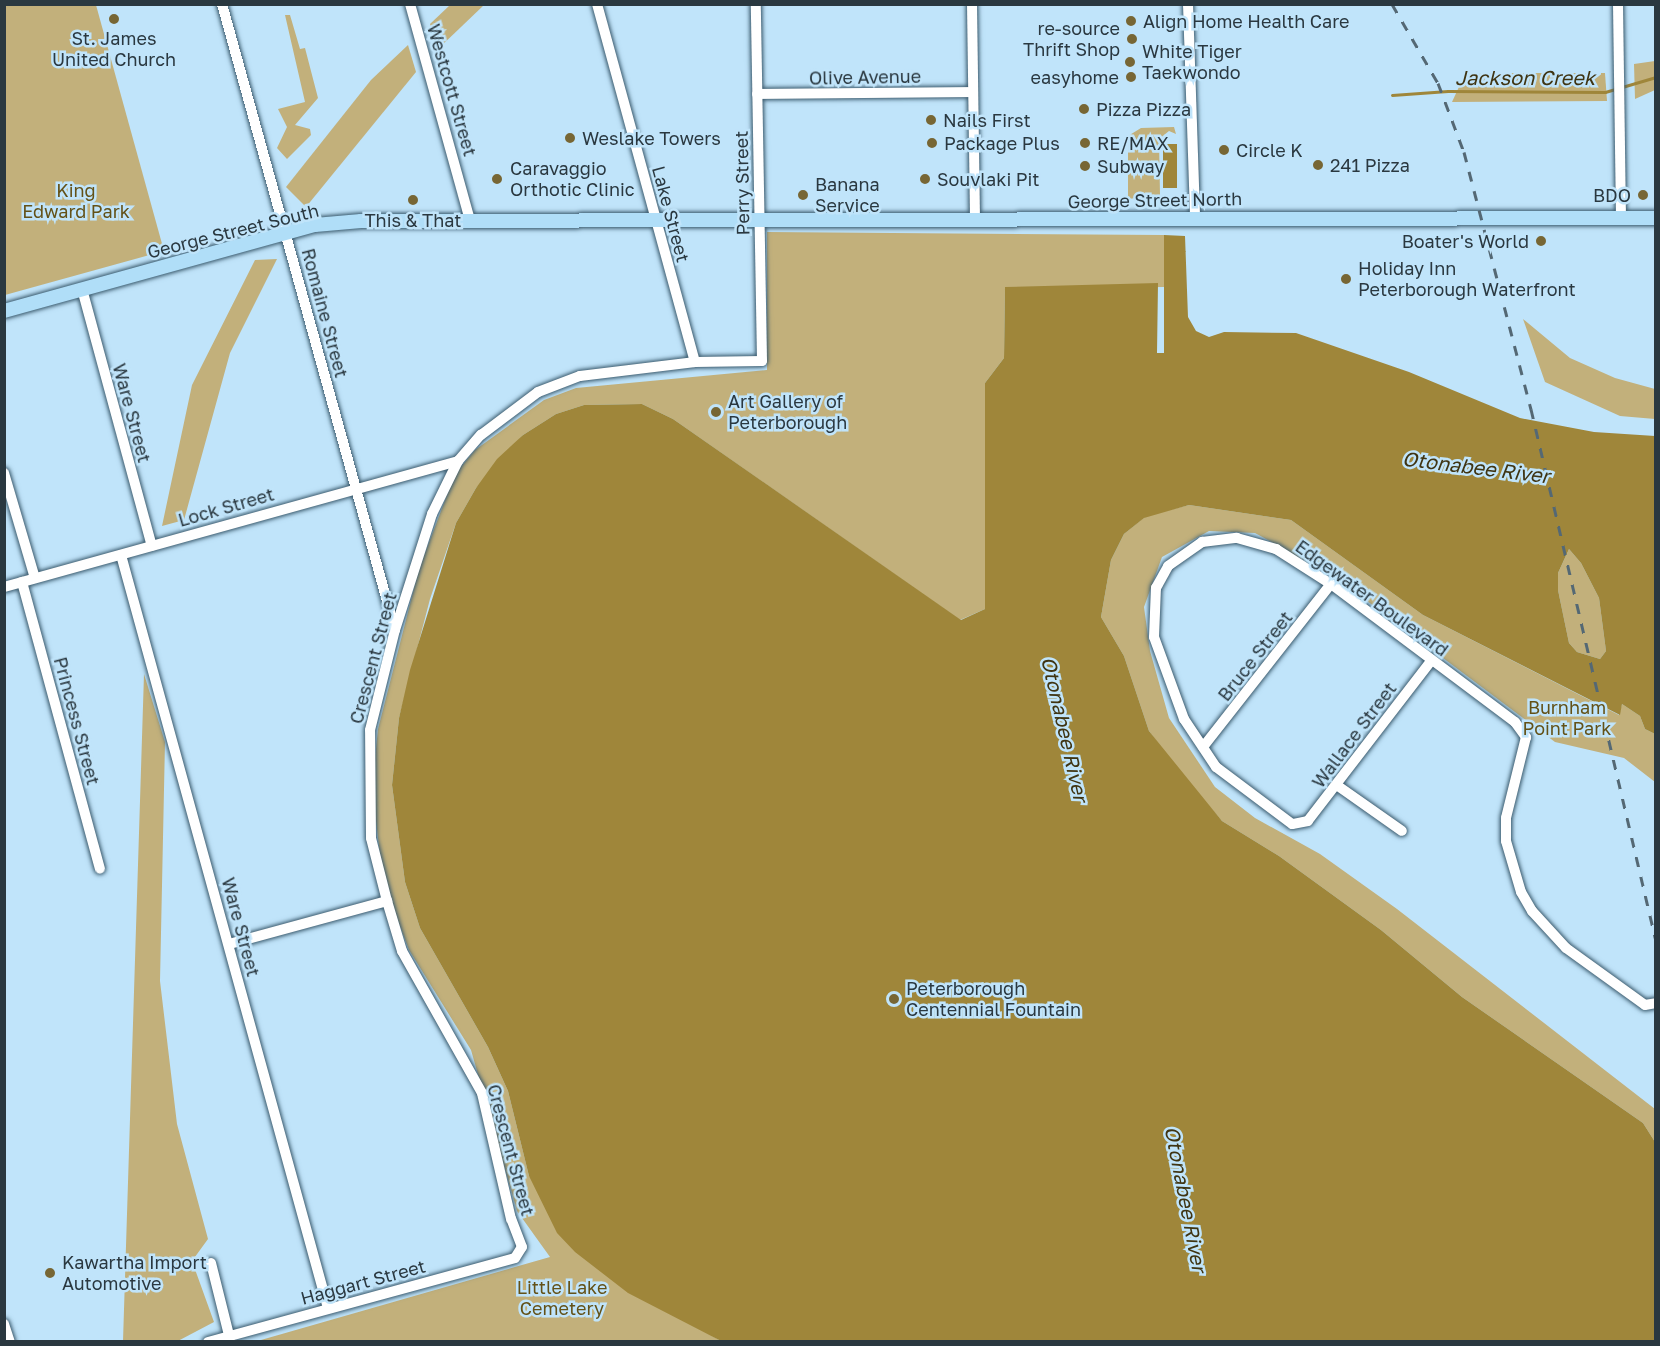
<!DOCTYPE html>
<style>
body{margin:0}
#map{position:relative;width:1660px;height:1346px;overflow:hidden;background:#c0e4fa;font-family:"Golos Text",sans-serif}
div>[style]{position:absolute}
.green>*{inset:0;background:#c2b07b}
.water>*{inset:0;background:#9f863a;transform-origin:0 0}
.stream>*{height:3px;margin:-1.5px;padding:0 1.5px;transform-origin:1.5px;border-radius:1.5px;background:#9f863a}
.roads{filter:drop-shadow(0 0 2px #3b5b6e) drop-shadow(0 0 2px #3b5b6e)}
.minor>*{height:10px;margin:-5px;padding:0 5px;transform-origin:5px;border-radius:5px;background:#fff}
.major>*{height:14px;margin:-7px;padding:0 7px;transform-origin:7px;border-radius:7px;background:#b0def8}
.rail>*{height:3px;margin-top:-1.5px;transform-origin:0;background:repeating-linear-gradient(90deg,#546874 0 10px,transparent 0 20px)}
.dots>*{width:16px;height:16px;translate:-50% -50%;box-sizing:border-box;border:3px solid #c0e4fa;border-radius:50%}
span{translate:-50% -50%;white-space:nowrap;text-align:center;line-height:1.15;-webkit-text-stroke:5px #c0e4fa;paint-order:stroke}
.poi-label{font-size:18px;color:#2a3840}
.left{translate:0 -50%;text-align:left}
.right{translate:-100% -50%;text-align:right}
.street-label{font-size:18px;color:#2a3840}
.park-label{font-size:18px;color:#635117}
.water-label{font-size:20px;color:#3f3412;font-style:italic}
.frame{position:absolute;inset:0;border:6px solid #2a3840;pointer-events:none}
</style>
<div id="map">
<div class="green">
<div style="clip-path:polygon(4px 5px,96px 5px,164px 251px,5px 295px)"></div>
<div style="clip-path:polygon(450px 5px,484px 5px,438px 49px,430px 24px)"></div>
<div style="clip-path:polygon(285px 15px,290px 15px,300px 49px,305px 48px,318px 98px,295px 125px,310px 129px,311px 135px,287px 159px,277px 148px,287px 127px,278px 109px,305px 102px)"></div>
<div style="clip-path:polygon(408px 45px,416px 72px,306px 207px,286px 187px,371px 80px)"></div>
<div style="clip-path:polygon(1655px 61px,1655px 90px,1635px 99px,1634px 64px)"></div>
<div style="clip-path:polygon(1486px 73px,1605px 73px,1607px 101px,1452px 102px,1464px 76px)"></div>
<div style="clip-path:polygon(1174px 127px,1176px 134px,1169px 131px,1159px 139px,1160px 195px,1128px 199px,1128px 136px,1141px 128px)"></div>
<div style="clip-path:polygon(767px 232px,1164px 235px,1166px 287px,1005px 288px,1004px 358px,985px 383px,985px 609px,960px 620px,673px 419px,642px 404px,584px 405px,556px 414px,523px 435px,476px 488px,456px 523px,430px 599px,399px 718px,392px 785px,405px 882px,420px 928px,488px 1047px,508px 1091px,529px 1176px,702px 1330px,721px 1341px,254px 1342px,550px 1257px,517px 1211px,471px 1050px,409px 950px,392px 905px,380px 855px,372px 787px,378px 729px,419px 569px,455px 474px,475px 450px,544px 400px,576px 388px,767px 370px)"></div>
<div style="clip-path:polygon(277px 259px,230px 353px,184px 520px,162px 526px,192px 385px,255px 260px)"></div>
<div style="clip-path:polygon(1523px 319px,1570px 358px,1615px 378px,1655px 389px,1655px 419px,1620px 416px,1545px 382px)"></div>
<div style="clip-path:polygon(1189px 505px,1291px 520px,1423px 615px,1619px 715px,1622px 704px,1640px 716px,1645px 729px,1655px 734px,1655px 782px,1624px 758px,1555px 742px,1335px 577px,1255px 533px,1209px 531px,1162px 557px,1144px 607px,1150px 651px,1169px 718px,1215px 787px,1255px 818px,1320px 854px,1397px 909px,1655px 1109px,1655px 1142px,1643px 1123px,1462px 997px,1381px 930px,1279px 856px,1222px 821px,1177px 769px,1149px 731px,1124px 656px,1101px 617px,1111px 560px,1124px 534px,1146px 516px)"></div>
<div style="clip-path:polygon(1569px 549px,1581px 563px,1599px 598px,1606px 651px,1600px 659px,1577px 652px,1569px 643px,1558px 590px,1558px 573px)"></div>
<div style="clip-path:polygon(144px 674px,165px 742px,160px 981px,177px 1124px,208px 1239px,192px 1261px,214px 1322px,176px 1342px,123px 1341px)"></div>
</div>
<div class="water">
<div style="left:1163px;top:144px;width:14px;height:44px"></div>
<div style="clip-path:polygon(evenodd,1164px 235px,1185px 236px,1188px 317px,1196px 331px,1209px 337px,1224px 332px,1296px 333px,1409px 372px,1520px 418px,1594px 432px,1655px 436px,1655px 734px,1645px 729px,1640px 716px,1622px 704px,1620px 715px,1423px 615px,1291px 520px,1189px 505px,1144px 518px,1124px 534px,1111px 560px,1101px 617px,1124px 656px,1149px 731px,1222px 821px,1279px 856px,1381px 930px,1462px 997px,1643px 1123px,1655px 1142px,1655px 1341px,721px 1341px,628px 1293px,575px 1252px,557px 1233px,529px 1176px,508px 1091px,488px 1047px,420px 928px,405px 882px,392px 785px,399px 718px,410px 670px,456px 523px,476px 488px,497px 459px,523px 435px,556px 414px,584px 405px,642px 404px,673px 419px,961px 620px,985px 609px,985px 383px,1004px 358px,1005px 287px,1158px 283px,1157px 353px,1164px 353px,1164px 235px,1569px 549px,1581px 563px,1599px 598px,1606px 651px,1600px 659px,1577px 652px,1569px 643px,1558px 590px,1558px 573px,1569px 549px)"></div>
</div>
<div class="stream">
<div style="left:1392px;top:95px;width:56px;rotate:-4.1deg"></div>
<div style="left:1448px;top:91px;width:157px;rotate:0.4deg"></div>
<div style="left:1605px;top:92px;width:53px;rotate:-16.4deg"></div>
</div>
<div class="roads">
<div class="minor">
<div style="left:222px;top:4px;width:649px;rotate:74.55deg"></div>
<div style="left:410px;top:4px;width:224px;rotate:74.5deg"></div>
<div style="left:597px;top:4px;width:371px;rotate:74.7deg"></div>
<div style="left:972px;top:4px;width:216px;rotate:89.2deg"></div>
<div style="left:1188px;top:4px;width:213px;rotate:88.1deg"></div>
<div style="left:1618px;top:4px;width:214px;rotate:89.2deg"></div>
<div style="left:757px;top:94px;width:215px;rotate:-0.5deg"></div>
<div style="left:82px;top:289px;width:266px;rotate:74.8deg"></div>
<div style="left:4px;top:473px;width:109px;rotate:73.6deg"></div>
<div style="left:121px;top:555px;width:781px;rotate:74.63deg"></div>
<div style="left:22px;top:582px;width:297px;rotate:74.8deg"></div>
<div style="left:4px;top:587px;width:471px;rotate:-15.5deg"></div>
<div style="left:1431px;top:661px;width:202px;rotate:127.6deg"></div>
<div style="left:1308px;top:821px;width:16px;rotate:169deg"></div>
<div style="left:1292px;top:824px;width:95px;rotate:-143.1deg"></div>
<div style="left:1216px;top:767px;width:58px;rotate:-123.7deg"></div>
<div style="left:1184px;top:719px;width:87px;rotate:-110.1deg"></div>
<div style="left:1154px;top:637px;width:49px;rotate:-87.7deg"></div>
<div style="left:1156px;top:588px;width:25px;rotate:-61deg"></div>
<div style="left:1168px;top:566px;width:42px;rotate:-35.2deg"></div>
<div style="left:1202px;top:542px;width:35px;rotate:-7deg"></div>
<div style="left:1237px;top:538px;width:41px;rotate:15.8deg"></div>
<div style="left:1276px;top:549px;width:65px;rotate:32.5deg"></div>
<div style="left:1331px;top:584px;width:230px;rotate:36.9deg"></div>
<div style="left:1515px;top:722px;width:19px;rotate:54deg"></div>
<div style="left:1526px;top:737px;width:83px;rotate:103.9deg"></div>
<div style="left:1506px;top:818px;width:23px;rotate:90deg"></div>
<div style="left:1506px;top:841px;width:53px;rotate:73.6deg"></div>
<div style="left:1521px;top:892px;width:22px;rotate:60deg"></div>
<div style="left:1532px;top:911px;width:50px;rotate:47.4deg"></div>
<div style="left:1566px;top:948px;width:97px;rotate:35.8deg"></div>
<div style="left:1645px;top:1005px;width:11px;rotate:-10deg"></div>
<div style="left:1203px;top:747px;width:207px;rotate:-51.9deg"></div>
<div style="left:1338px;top:786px;width:78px;rotate:35.1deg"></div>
<div style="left:229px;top:944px;width:164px;rotate:-15.2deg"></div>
<div style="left:211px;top:1263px;width:74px;rotate:76deg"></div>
<div style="left:4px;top:1324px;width:19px;rotate:72deg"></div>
<div style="left:208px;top:1342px;width:318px;rotate:-15.3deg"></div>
<div style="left:515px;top:1258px;width:13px;rotate:-58deg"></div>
<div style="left:522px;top:1247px;width:30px;rotate:-111deg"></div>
<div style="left:511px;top:1219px;width:129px;rotate:-103deg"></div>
<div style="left:482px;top:1093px;width:163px;rotate:-119.4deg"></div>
<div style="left:402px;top:951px;width:52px;rotate:-106.7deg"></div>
<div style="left:387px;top:901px;width:65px;rotate:-104.3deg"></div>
<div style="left:371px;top:838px;width:108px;rotate:-90.5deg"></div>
<div style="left:370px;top:730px;width:103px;rotate:-76deg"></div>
<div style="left:395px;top:630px;width:122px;rotate:-72.3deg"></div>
<div style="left:432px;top:514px;width:59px;rotate:-63.9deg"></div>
<div style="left:458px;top:461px;width:35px;rotate:-49deg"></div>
<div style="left:481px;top:435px;width:71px;rotate:-37deg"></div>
<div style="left:538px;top:392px;width:45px;rotate:-20.9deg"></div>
<div style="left:580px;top:376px;width:116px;rotate:-6.9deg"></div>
<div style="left:695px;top:362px;width:67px;rotate:-0.9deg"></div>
<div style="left:762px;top:361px;width:357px;rotate:-91deg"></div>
</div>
<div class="major">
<div style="left:4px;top:311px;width:323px;rotate:-15.5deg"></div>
<div style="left:315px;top:225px;width:46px;rotate:-5deg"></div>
<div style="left:361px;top:221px;width:1295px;rotate:-0.13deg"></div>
</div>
</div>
<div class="rail">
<div style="left:1392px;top:4px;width:91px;rotate:59.8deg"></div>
<div style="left:1438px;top:83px;width:74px;rotate:69.4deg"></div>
<div style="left:1464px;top:152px;width:266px;rotate:75.4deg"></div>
<div style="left:1531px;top:409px;width:546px;rotate:76.78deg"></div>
</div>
<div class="dots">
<div style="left:114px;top:19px;background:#776634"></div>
<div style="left:1131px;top:21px;background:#776634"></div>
<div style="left:1132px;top:39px;background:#776634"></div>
<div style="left:1130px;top:62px;background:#776634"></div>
<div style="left:1131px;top:77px;background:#776634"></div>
<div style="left:1084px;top:109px;background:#776634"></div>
<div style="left:931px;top:120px;background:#776634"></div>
<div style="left:570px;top:138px;background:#776634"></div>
<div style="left:932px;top:143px;background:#776634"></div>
<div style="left:1085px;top:143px;background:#776634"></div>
<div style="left:1224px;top:150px;background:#776634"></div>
<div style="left:1318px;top:165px;background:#776634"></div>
<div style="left:1085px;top:166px;background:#776634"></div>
<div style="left:497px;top:179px;background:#776634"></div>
<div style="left:925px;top:179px;background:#776634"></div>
<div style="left:803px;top:195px;background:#776634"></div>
<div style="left:1643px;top:195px;background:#776634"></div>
<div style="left:413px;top:200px;background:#776634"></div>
<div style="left:1541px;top:241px;background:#776634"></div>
<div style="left:1346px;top:279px;background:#776634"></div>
<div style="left:716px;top:412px;background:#776634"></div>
<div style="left:894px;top:999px;background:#776634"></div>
<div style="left:50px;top:1273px;background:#776634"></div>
</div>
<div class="poi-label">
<span class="left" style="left:1143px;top:21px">Align Home Health Care</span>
<span class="right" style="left:1120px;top:39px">re-source<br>Thrift Shop</span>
<span style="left:114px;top:49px">St. James<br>United Church</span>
<span class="left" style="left:1142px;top:62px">White Tiger<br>Taekwondo</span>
<span class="right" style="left:1119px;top:77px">easyhome</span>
<span class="left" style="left:1096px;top:109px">Pizza Pizza</span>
<span class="left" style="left:943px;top:120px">Nails First</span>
<span class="left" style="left:582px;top:138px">Weslake Towers</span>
<span class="left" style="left:944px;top:143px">Package Plus</span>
<span class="left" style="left:1097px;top:143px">RE/MAX</span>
<span class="left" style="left:1236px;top:150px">Circle K</span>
<span class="left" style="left:1330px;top:165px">241 Pizza</span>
<span class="left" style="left:1097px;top:166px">Subway</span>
<span class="left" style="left:510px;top:179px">Caravaggio<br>Orthotic Clinic</span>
<span class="left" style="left:937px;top:179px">Souvlaki Pit</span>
<span class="left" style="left:815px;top:195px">Banana<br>Service</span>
<span class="right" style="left:1631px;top:195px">BDO</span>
<span style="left:413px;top:220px">This &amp; That</span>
<span class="right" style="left:1529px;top:241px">Boater's World</span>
<span class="left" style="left:1358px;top:279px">Holiday Inn<br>Peterborough Waterfront</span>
<span class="left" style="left:728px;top:412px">Art Gallery of<br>Peterborough</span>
<span class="left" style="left:906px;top:999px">Peterborough<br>Centennial Fountain</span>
<span class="left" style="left:62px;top:1273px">Kawartha Import<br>Automotive</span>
</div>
<div class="street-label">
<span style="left:865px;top:77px;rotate:-1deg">Olive Avenue</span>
<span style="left:452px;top:90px;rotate:74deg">Westcott Street</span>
<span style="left:742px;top:183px;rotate:-91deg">Perry Street</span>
<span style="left:1155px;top:200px;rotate:-1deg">George Street North</span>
<span style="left:671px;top:214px;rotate:75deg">Lake Street</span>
<span style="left:233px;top:231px;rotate:-14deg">George Street South</span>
<span style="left:325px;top:313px;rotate:75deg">Romaine Street</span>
<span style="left:132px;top:413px;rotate:75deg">Ware Street</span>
<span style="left:226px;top:507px;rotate:-16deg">Lock Street</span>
<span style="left:1372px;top:598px;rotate:36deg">Edgewater Boulevard</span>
<span style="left:1255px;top:656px;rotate:-52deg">Bruce Street</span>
<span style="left:373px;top:658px;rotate:-75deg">Crescent Street</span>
<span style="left:77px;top:721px;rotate:75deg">Princess Street</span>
<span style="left:1354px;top:735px;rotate:-53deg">Wallace Street</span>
<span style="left:241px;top:927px;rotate:75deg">Ware Street</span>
<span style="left:511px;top:1150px;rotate:75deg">Crescent Street</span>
<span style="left:363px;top:1282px;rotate:-15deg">Haggart Street</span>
</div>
<div class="park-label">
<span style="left:76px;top:201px">King<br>Edward Park</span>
<span style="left:1567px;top:718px">Burnham<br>Point Park</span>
<span style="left:562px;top:1298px">Little Lake<br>Cemetery</span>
</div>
<div class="water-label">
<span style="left:1525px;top:77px">Jackson Creek</span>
<span style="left:1476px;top:467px;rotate:7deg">Otonabee River</span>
<span style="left:1065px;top:729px;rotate:77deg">Otonabee River</span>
<span style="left:1186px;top:1199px;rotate:79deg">Otonabee River</span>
</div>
<div class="frame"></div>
</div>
